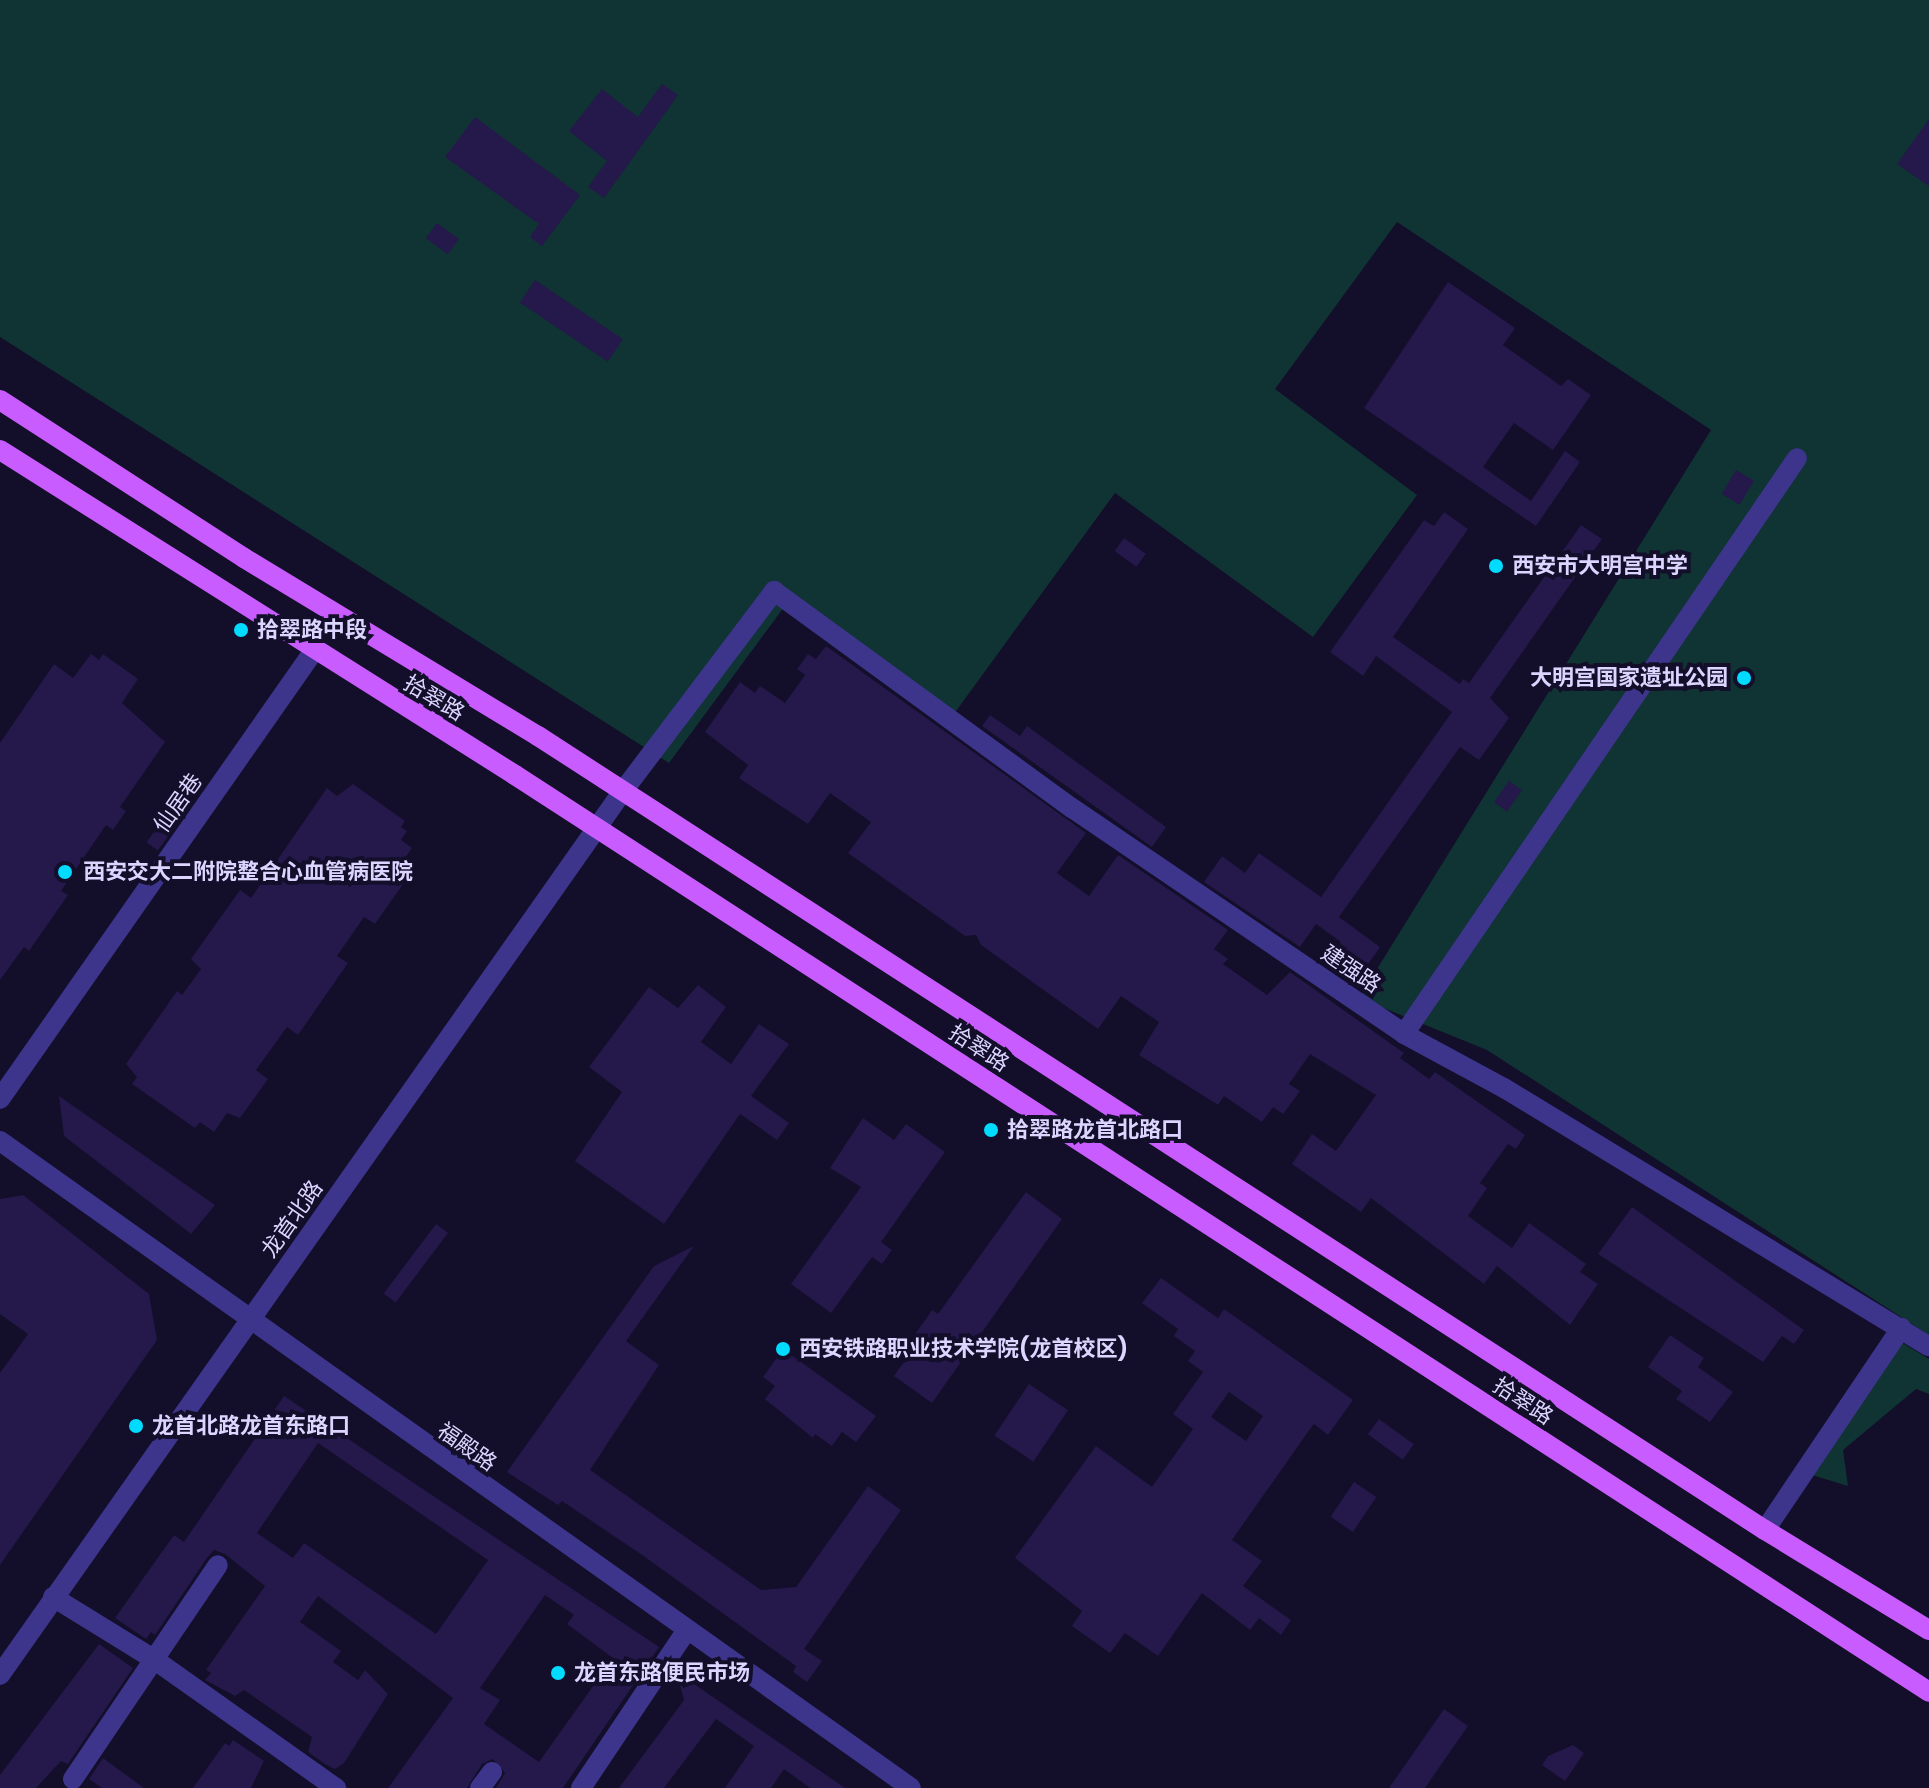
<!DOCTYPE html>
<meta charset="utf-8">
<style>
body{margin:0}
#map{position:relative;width:1929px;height:1788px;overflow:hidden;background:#130e29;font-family:Poppins,"Noto Sans SC",sans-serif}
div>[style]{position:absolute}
.green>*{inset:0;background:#103333}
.building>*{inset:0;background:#25184b;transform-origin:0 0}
.minor>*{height:20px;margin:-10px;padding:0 10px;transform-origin:10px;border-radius:10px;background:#3c358b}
.major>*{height:20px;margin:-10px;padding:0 10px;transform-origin:10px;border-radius:10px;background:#c95cff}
.dots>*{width:22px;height:22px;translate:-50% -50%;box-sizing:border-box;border:4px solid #130e29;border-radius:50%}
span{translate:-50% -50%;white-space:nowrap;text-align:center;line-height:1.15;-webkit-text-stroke:8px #130e29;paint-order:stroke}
.poi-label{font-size:22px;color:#dcd5ff;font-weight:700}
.left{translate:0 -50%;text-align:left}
.right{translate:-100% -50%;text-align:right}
.street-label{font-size:22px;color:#dcd5ff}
</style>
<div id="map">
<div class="green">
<div style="clip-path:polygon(0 0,1929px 0,1929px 1335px,1487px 1050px,1359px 998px,1711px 430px,1397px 222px,1275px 389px,1417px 495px,1313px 637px,1115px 493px,951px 718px,790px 599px,669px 763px,0 337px)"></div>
<div style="clip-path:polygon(1901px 1342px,1929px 1359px,1929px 1394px,1916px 1389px,1843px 1450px,1848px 1486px,1812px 1475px)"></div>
</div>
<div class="building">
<div style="clip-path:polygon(662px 84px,678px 95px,604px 198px,588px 187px,607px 161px,569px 131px,602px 89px,638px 117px)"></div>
<div style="clip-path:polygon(475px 117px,580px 195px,542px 246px,530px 237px,539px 224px,445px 157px)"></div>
<div style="clip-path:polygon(1929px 119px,1929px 186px,1897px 164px)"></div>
<div style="left:437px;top:223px;width:27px;height:19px;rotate:36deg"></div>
<div style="left:535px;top:280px;width:106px;height:27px;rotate:34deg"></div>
<div style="clip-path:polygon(1448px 282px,1515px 328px,1503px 345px,1561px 386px,1568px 379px,1591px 395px,1553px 450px,1514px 423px,1483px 467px,1531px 501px,1565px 451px,1580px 462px,1536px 526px,1364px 408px)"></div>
<div style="left:1736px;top:470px;width:21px;height:28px;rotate:31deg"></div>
<div style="clip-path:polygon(1444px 512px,1468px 529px,1393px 637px,1460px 684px,1463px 679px,1469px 683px,1581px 525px,1602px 539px,1490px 698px,1509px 718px,1479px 760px,1460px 747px,1339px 917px,1380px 947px,1362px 973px,1333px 953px,1341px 942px,1316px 924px,1300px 947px,1204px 882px,1222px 856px,1245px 873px,1259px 853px,1321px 897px,1452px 712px,1376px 656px,1363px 676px,1330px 652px,1424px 520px,1434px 526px)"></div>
<div style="left:1124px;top:538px;width:27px;height:16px;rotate:36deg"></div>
<div style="clip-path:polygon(826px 646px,1086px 833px,1057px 873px,1089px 896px,1118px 855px,1228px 930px,1214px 949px,1228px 959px,1223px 964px,1267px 995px,1290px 972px,1404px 1053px,1400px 1058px,1429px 1079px,1435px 1072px,1525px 1135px,1516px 1149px,1508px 1144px,1480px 1183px,1487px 1188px,1468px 1216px,1512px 1248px,1529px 1223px,1586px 1264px,1580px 1272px,1598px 1284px,1570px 1325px,1497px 1266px,1484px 1284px,1371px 1198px,1361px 1212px,1292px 1164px,1312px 1134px,1336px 1151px,1376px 1095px,1310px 1054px,1289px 1084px,1300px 1091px,1283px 1114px,1273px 1107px,1262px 1122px,1224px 1096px,1218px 1105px,1139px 1055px,1159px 1022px,1121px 996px,1098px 1029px,981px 945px,976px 935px,965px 936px,848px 853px,871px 822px,830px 793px,808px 824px,739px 778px,748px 765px,705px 732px,740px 682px,755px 693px,760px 686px,785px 703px,805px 675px,797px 669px,808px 654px,816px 659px)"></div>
<div style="clip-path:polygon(91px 654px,99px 660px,103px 654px,138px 679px,122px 703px,165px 742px,120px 807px,126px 811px,113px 830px,106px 825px,61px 891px,68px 895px,29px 951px,24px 947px,0 980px,0 743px,54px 664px,73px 678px)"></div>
<div style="clip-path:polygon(990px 715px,1020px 736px,1027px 726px,1166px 827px,1152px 847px,982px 726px)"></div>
<div style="left:1509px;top:781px;width:16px;height:26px;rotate:35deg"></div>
<div style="clip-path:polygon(353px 784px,405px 821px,401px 827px,407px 831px,401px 840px,412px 848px,399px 867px,410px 874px,375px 924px,364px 917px,337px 956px,348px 963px,298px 1035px,287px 1027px,256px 1070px,268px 1079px,240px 1118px,227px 1113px,214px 1132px,200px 1122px,195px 1128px,132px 1084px,137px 1077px,126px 1064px,177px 991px,182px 995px,201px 969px,191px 959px,240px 890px,251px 898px,327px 788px,337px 796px)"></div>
<div style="left:170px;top:810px;width:14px;height:40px;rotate:36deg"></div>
<div style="clip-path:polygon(698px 985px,726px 1007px,701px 1042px,731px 1064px,759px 1024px,789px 1044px,751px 1096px,789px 1123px,777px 1140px,740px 1114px,664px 1224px,575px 1161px,622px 1092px,589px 1067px,649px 987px,678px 1008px)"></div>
<div style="clip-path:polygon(59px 1096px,215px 1205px,191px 1234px,64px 1136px)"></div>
<div style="clip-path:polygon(863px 1118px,894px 1140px,906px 1124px,945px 1152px,881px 1242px,892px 1250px,882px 1264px,872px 1257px,831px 1313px,791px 1284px,861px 1187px,830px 1168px)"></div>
<div style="clip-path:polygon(1026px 1192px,1062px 1219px,932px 1403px,894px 1376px,912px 1350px,907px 1346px,932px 1310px,938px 1314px)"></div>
<div style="clip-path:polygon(23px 1195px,149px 1294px,157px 1340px,0 1565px,0 1373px,28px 1334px,0 1314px,0 1199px)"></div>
<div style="clip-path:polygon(1632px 1207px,1804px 1330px,1794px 1344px,1782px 1336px,1763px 1362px,1598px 1254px)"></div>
<div style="left:436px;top:1224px;width:15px;height:87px;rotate:37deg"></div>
<div style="clip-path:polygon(694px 1246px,626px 1341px,659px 1365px,590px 1470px,761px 1590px,796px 1587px,868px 1486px,901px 1510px,804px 1649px,822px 1661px,807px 1682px,793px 1672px,796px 1666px,645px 1557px,562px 1501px,558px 1505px,507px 1472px,654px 1266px)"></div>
<div style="clip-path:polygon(evenodd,1161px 1278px,1218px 1318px,1224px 1309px,1353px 1400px,1328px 1435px,1314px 1424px,1310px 1429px,1232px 1540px,1262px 1561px,1243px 1586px,1291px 1620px,1281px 1635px,1259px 1618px,1250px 1630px,1202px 1593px,1158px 1656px,1125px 1633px,1110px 1653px,1072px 1626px,1082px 1611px,1015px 1558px,1096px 1446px,1152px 1487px,1193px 1429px,1173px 1414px,1203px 1372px,1188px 1361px,1195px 1351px,1174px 1336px,1178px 1329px,1142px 1303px,1161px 1278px,1229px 1392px,1263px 1416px,1246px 1441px,1211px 1417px,1229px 1392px)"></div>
<div style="clip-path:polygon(1670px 1335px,1704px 1358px,1698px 1367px,1733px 1392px,1710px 1422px,1676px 1399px,1682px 1391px,1648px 1367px)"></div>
<div style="clip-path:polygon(783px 1349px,876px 1416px,856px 1442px,842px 1432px,832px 1446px,815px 1434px,813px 1438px,765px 1399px,775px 1386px,763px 1377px)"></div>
<div style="left:1029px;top:1384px;width:47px;height:62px;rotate:34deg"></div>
<div style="clip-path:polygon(evenodd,284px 1396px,659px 1647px,563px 1788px,496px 1788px,505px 1773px,493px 1759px,482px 1764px,467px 1788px,388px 1788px,453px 1698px,318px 1596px,300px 1622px,341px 1651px,333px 1662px,358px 1680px,365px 1670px,388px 1694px,344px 1763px,335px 1769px,325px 1764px,308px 1752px,312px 1737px,244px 1690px,235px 1696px,205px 1680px,211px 1673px,206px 1670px,265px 1586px,225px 1554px,214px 1550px,207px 1558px,155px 1635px,151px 1632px,146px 1639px,115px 1618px,174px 1535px,184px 1542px,284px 1396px,318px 1443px,488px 1560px,436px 1634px,304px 1543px,293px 1558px,257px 1533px,318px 1443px,284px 1396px,545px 1595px,574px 1615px,567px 1624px,613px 1658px,539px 1762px,484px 1724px,500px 1700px,480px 1688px,545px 1595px)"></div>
<div style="left:1379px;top:1419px;width:43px;height:19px;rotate:36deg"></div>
<div style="left:1354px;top:1482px;width:27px;height:42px;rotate:34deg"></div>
<div style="clip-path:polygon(99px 1644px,133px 1668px,68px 1764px,61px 1761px,36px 1788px,0 1788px,0 1775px)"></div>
<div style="clip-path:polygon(676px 1670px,697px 1686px,845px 1788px,810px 1788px,784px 1769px,771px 1788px,725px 1788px,754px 1746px,716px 1719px,664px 1788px,619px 1788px,684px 1700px)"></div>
<div style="clip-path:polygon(1444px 1709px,1468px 1726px,1425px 1788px,1389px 1788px)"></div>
<div style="clip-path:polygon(233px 1740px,264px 1761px,251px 1788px,193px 1788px,225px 1743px,229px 1746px)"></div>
<div style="clip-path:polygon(1573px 1745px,1584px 1753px,1565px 1781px,1542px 1765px,1548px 1756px)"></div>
<div style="clip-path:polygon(103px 1758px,144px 1788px,102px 1788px,89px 1779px)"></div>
</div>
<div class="minor">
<div style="left:1404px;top:1034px;width:697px;rotate:-55.69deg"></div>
<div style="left:0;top:1099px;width:546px;rotate:-55deg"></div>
<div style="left:0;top:1141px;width:1117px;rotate:35.38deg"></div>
<div style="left:1765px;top:1530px;width:244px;rotate:-56deg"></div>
<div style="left:53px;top:1597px;width:120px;rotate:31.7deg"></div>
<div style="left:155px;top:1660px;width:222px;rotate:35.3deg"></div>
<div style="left:0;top:1675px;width:1081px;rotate:-54.83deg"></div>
<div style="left:623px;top:791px;width:251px;rotate:-52.9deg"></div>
<div style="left:774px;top:591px;width:369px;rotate:36.1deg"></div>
<div style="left:1072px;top:808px;width:402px;rotate:34.2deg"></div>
<div style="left:1404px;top:1034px;width:114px;rotate:28.4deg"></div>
<div style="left:1504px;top:1088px;width:497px;rotate:31.3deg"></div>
<div style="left:73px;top:1779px;width:258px;rotate:-55.9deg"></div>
<div style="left:480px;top:1788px;width:20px;rotate:-53deg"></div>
<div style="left:581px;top:1788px;width:189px;rotate:-56.2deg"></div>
</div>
<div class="major">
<div style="left:0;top:400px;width:291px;rotate:32.9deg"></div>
<div style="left:244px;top:558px;width:344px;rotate:31.2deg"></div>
<div style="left:538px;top:736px;width:1461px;rotate:32.91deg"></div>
<div style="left:1765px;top:1530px;width:192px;rotate:31.4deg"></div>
<div style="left:0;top:450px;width:609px;rotate:32.25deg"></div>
<div style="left:515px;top:775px;width:1685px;rotate:32.96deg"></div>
</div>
<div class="dots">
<div style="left:1496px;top:566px;background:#01dbff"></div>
<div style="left:241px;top:630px;background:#01dbff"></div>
<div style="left:1744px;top:678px;background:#01dbff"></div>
<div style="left:65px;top:872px;background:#01dbff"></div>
<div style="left:991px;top:1130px;background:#01dbff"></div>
<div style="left:783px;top:1349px;background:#01dbff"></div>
<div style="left:136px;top:1426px;background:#01dbff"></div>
<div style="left:558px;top:1673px;background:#01dbff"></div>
</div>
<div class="poi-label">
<span class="left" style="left:1512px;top:566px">西安市大明宫中学</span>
<span class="left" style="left:257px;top:630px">拾翠路中段</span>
<span class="right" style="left:1728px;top:678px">大明宫国家遗址公园</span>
<span class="left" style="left:83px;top:872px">西安交大二附院整合心血管病医院</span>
<span class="left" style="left:1007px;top:1130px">拾翠路龙首北路口</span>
<span class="left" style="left:799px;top:1349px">西安铁路职业技术学院(龙首校区)</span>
<span class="left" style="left:152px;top:1426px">龙首北路龙首东路口</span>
<span class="left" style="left:574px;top:1673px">龙首东路便民市场</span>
</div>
<div class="street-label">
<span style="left:434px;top:698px;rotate:31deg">拾翠路</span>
<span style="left:178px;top:803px;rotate:-55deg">仙居巷</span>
<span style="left:1351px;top:969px;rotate:34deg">建强路</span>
<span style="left:979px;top:1048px;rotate:33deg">拾翠路</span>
<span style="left:292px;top:1219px;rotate:-55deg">龙首北路</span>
<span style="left:1523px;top:1401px;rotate:33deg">拾翠路</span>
<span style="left:467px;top:1447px;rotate:35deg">福殿路</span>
</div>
</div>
